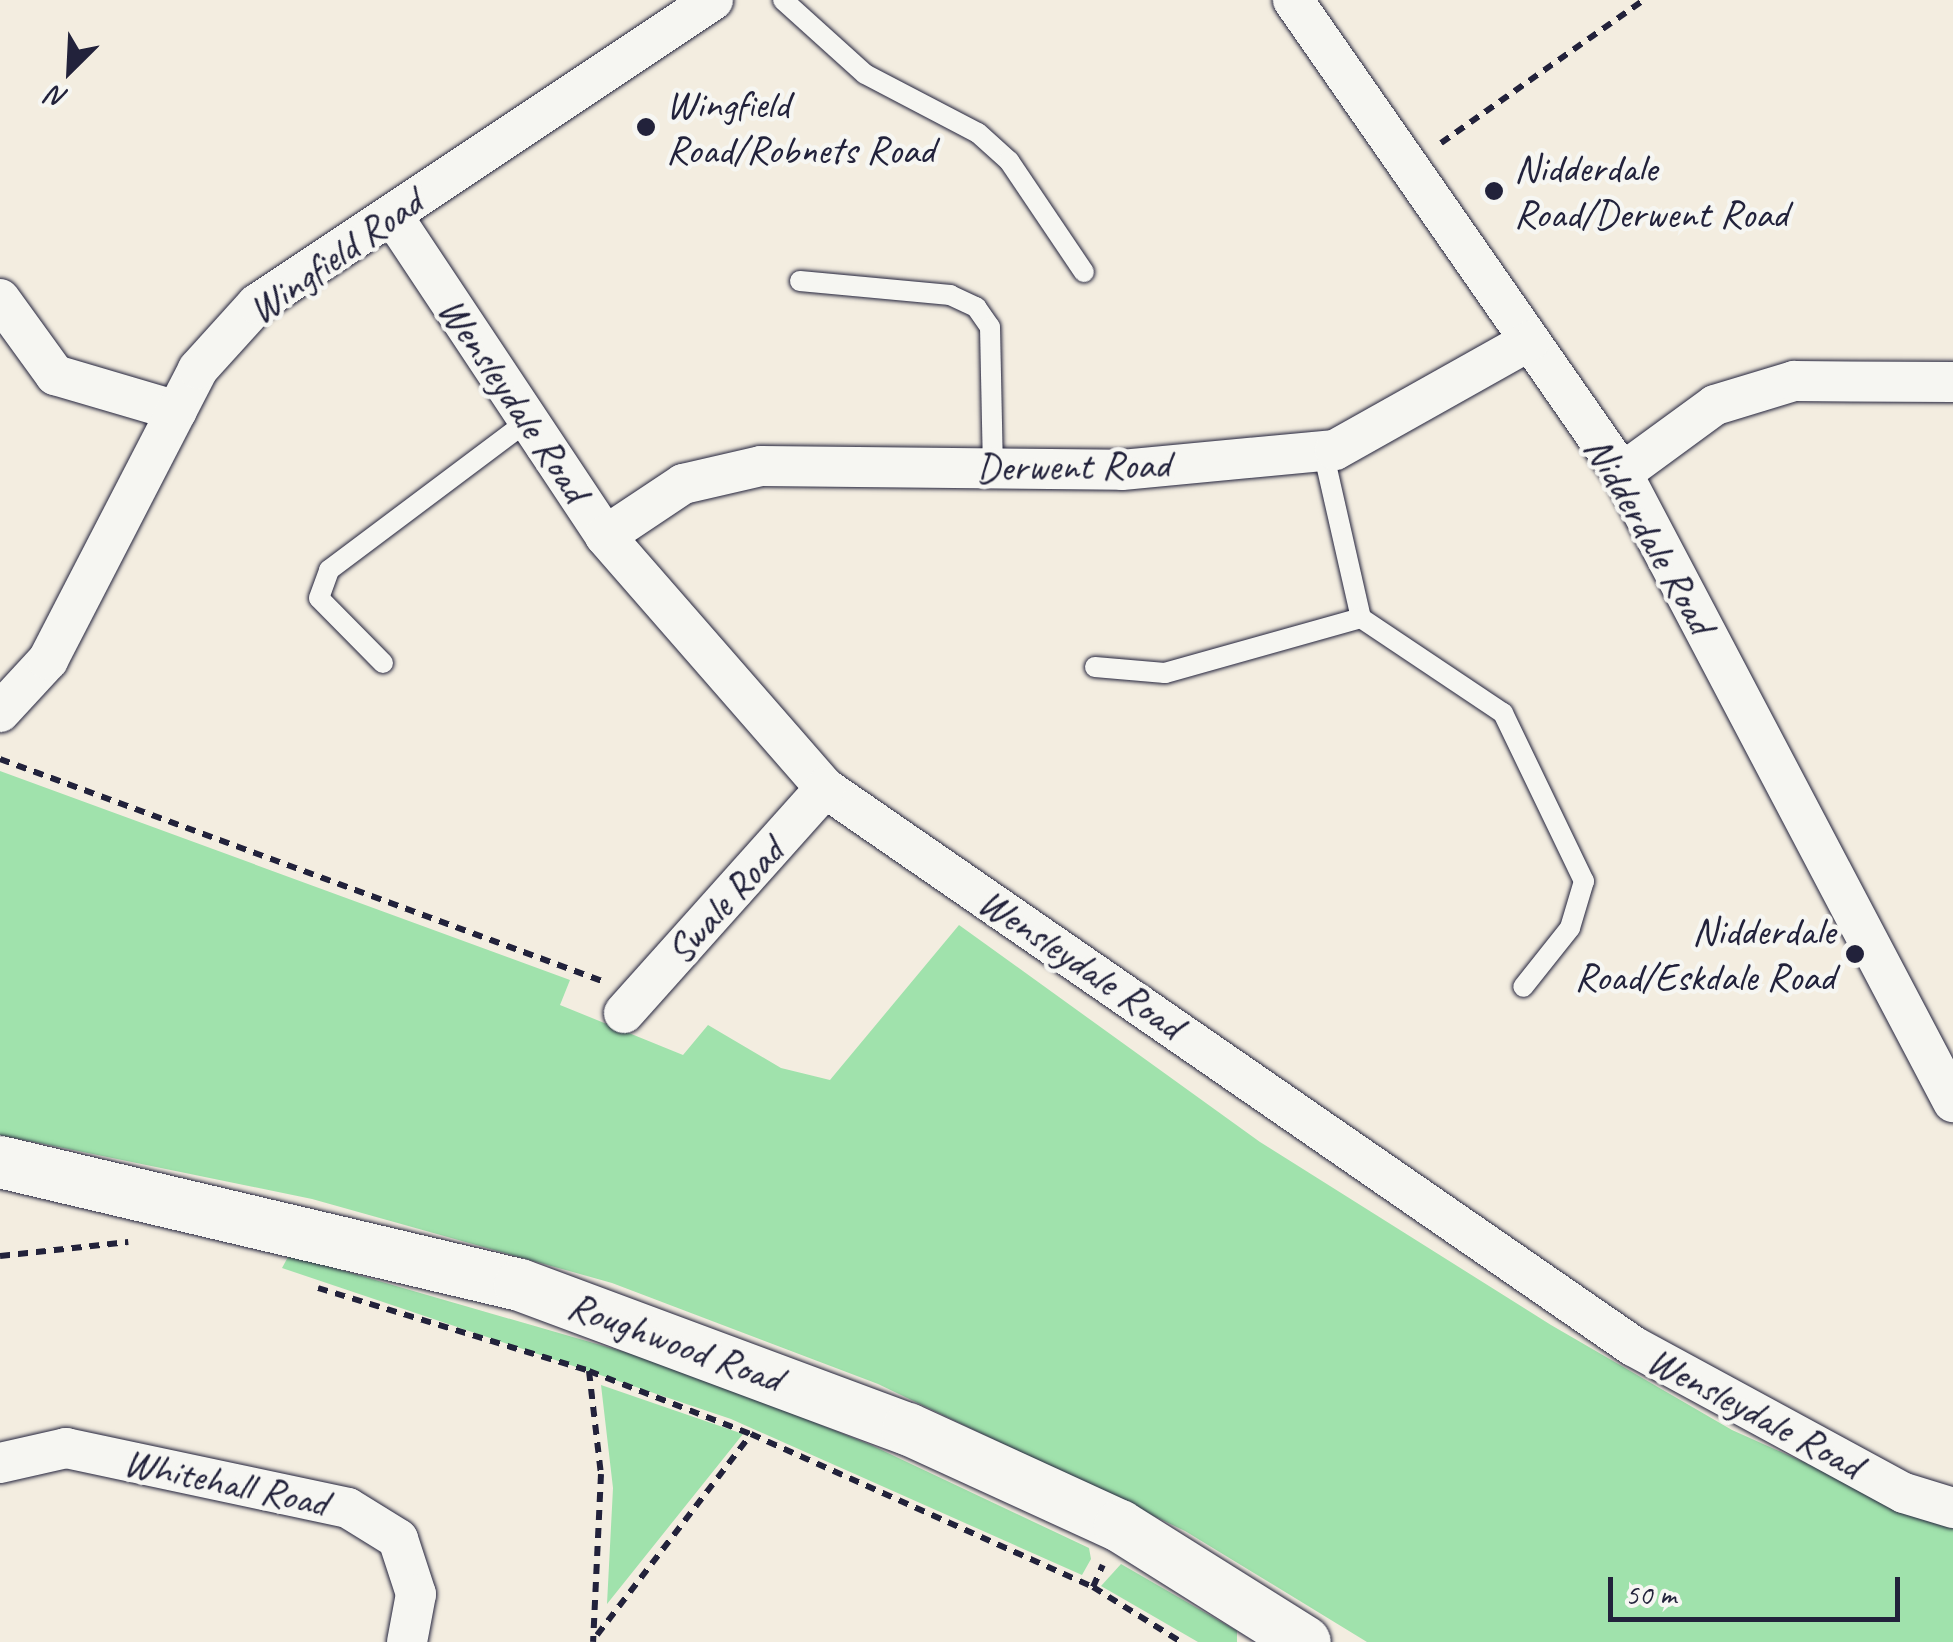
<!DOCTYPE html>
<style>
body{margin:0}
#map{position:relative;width:1953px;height:1642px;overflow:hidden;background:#f3ede0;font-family:Caveat,sans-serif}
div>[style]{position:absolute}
.green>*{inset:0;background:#a0e2ac}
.path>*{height:6px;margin-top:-3px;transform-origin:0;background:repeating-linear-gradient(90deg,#22223b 0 10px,transparent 0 18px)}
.roads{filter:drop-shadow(0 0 2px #22223b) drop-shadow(0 0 2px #22223b)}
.service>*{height:20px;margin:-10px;padding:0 10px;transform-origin:10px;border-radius:10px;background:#f6f6f2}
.minor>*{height:40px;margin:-20px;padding:0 20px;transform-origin:20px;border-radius:20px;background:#f6f6f2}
.tertiary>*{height:52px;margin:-26px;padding:0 26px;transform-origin:26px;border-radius:26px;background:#f6f6f2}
.dots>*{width:28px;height:28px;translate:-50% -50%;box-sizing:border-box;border:5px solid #f6f6f2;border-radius:50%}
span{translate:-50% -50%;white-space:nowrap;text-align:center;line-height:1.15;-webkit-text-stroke:9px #f6f6f2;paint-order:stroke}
.poi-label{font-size:40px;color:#22223b}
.left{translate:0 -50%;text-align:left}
.right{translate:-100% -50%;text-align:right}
.street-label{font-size:40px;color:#22223b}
.north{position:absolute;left:20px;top:20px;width:100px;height:100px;-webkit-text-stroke:8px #f6f6f2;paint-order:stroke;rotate:204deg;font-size:28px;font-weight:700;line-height:40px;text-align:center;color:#22223b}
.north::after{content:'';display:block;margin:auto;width:35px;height:45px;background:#22223b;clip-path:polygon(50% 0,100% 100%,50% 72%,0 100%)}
.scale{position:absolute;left:1608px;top:1577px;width:292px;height:45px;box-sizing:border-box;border:5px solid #22223b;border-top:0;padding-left:12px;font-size:30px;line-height:35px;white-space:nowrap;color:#22223b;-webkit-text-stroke:8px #f6f6f2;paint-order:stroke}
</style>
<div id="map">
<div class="green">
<div style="clip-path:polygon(0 771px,570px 980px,560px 1005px,683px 1055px,708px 1025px,781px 1068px,830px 1080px,959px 925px,1260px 1142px,1551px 1325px,1732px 1430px,1953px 1529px,1953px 1642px,1367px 1642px,1185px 1531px,878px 1384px,612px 1283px,312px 1199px,0 1135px)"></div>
<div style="clip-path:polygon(289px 1255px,673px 1366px,871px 1445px,1089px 1548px,1091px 1559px,1082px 1575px,731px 1419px,282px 1268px)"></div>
<div style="clip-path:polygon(601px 1385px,743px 1434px,607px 1604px,613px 1488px)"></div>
<div style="clip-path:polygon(1121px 1564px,1237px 1631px,1237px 1642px,1198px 1642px,1101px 1586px)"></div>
</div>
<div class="path">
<div style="left:1441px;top:143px;width:248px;rotate:-35.2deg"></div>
<div style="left:0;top:759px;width:642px;rotate:20.24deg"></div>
<div style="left:0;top:1256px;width:129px;rotate:-6.2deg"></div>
<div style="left:318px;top:1288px;width:283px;rotate:17deg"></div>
<div style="left:589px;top:1371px;width:174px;rotate:21.3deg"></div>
<div style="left:751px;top:1434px;width:375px;rotate:24.1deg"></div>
<div style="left:1093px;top:1587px;width:104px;rotate:32deg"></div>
<div style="left:589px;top:1371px;width:104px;rotate:83.4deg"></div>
<div style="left:601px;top:1474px;width:168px;rotate:92.7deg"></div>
<div style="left:1093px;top:1587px;width:24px;rotate:-66deg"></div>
<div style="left:597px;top:1635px;width:253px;rotate:-52.5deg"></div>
</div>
<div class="roads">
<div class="service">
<div style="left:783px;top:0;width:110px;rotate:42.1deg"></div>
<div style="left:865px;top:74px;width:127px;rotate:27.6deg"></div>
<div style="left:978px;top:133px;width:42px;rotate:42.1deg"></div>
<div style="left:1009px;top:161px;width:134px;rotate:56deg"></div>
<div style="left:800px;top:281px;width:151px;rotate:5.3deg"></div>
<div style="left:950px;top:295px;width:29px;rotate:25deg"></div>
<div style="left:976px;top:307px;width:24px;rotate:55deg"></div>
<div style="left:990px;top:327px;width:141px;rotate:88.8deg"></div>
<div style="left:1323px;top:451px;width:171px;rotate:77.2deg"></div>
<div style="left:1361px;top:618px;width:171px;rotate:33.8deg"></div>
<div style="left:1503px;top:713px;width:187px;rotate:64.3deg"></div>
<div style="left:1584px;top:881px;width:49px;rotate:106.6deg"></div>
<div style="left:1570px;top:928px;width:75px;rotate:128.5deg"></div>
<div style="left:383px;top:663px;width:91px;rotate:-134.6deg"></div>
<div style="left:319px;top:598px;width:30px;rotate:-70deg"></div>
<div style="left:329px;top:570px;width:250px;rotate:-36.9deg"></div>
<div style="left:1095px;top:667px;width:70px;rotate:4.9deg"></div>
<div style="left:1165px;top:673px;width:204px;rotate:-15.7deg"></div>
</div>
<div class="minor">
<div style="left:1293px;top:0;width:576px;rotate:55.18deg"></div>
<div style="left:1622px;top:473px;width:711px;rotate:62.25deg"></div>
<div style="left:392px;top:215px;width:385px;rotate:56.4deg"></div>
<div style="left:605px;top:536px;width:335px;rotate:48.9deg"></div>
<div style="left:825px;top:788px;width:982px;rotate:34.63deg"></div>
<div style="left:1633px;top:1346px;width:308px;rotate:28.5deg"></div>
<div style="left:1904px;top:1493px;width:51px;rotate:17deg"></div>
<div style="left:0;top:299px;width:94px;rotate:54.1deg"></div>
<div style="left:55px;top:375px;width:127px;rotate:16.4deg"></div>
<div style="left:1622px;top:473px;width:115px;rotate:-36.2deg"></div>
<div style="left:1715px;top:405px;width:83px;rotate:-16.9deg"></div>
<div style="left:1794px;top:381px;width:159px;rotate:0.4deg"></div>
<div style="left:605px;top:536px;width:94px;rotate:-33.7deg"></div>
<div style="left:683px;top:484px;width:80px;rotate:-13deg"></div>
<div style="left:761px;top:466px;width:361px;rotate:0.6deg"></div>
<div style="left:1122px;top:470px;width:214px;rotate:-5.4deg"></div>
<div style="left:1335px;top:450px;width:223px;rotate:-29.3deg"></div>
<div style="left:0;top:712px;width:71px;rotate:-47.3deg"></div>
<div style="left:48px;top:660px;width:327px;rotate:-62.7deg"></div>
<div style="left:198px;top:369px;width:88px;rotate:-47.8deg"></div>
<div style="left:257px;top:304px;width:548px;rotate:-33.69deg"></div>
<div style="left:624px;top:1013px;width:302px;rotate:-48.2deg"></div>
<div style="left:0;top:1463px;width:68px;rotate:-12.8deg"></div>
<div style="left:66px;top:1448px;width:288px;rotate:12deg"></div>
<div style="left:348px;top:1508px;width:59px;rotate:31.8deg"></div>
<div style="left:398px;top:1539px;width:58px;rotate:71.9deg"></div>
<div style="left:416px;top:1594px;width:49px;rotate:100.6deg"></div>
</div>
<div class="tertiary">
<div style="left:0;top:1162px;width:534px;rotate:13.31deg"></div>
<div style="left:520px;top:1285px;width:414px;rotate:20.4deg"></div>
<div style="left:908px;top:1429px;width:233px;rotate:24.6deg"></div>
<div style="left:1120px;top:1526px;width:218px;rotate:32.1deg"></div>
</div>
</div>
<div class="dots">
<div style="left:646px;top:127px;background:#22223b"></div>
<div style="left:1494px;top:191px;background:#22223b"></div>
<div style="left:1855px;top:954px;background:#22223b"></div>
</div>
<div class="poi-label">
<span class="left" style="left:666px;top:127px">Wingfield<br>Road/Robnets Road</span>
<span class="left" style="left:1514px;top:191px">Nidderdale<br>Road/Derwent Road</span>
<span class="right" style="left:1835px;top:954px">Nidderdale<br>Road/Eskdale Road</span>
</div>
<div class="street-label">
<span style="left:335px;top:256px;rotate:-35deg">Wingfield Road</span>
<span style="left:514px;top:399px;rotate:56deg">Wensleydale Road</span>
<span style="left:1073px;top:466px;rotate:-1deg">Derwent Road</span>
<span style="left:1650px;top:535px;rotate:60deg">Nidderdale Road</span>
<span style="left:725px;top:901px;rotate:-48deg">Swale Road</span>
<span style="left:1081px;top:963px;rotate:34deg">Wensleydale Road</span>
<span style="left:675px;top:1342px;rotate:20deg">Roughwood Road</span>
<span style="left:1755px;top:1412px;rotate:28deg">Wensleydale Road</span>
<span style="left:226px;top:1482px;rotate:12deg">Whitehall Road</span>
</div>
<div class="north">N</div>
<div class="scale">50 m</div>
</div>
